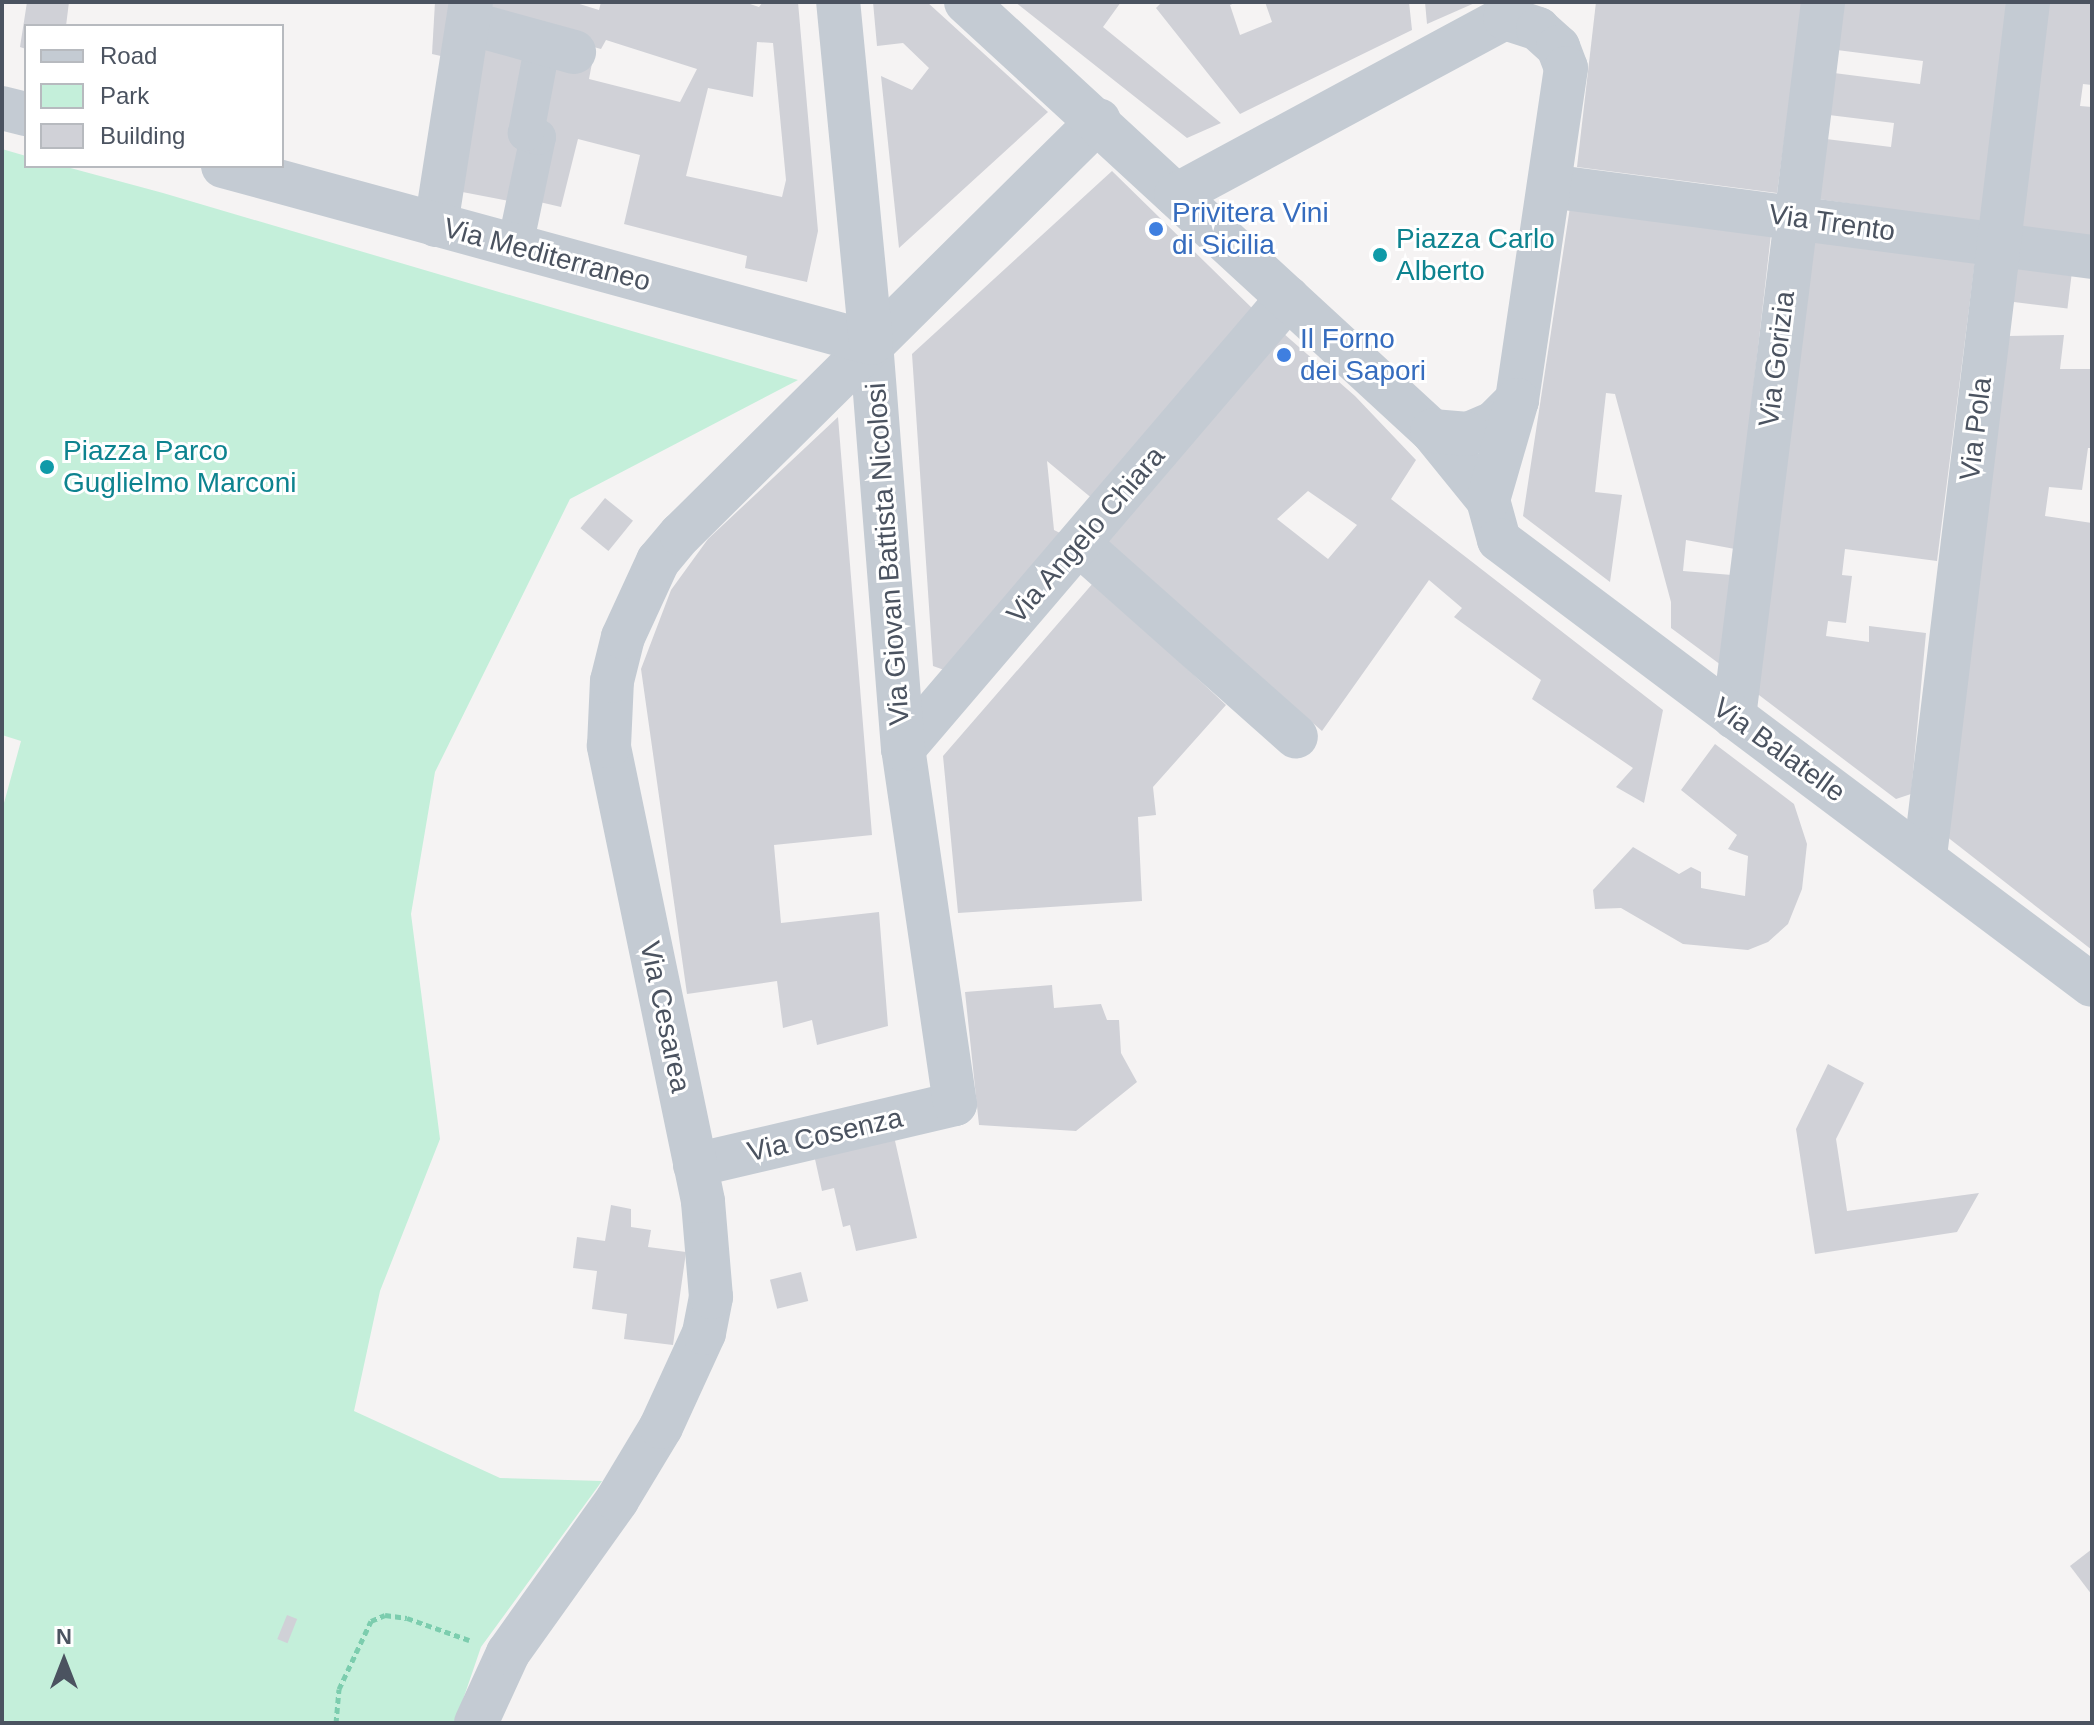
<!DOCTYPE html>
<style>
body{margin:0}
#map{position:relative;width:2094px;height:1725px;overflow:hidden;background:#f5f3f3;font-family:Arial,sans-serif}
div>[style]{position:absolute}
.green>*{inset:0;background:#c4efda}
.building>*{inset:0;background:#d0d1d7;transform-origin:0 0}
.path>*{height:5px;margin-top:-2.5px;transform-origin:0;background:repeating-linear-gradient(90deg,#7ccdae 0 6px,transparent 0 10px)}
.pedestrian>*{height:36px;margin:-18px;padding:0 18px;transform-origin:18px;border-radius:18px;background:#c4cbd3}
.minor>*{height:44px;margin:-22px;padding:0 22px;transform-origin:22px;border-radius:22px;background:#c4cbd3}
.tertiary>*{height:44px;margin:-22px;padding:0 22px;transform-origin:22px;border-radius:22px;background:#c4cbd3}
.dots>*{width:22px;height:22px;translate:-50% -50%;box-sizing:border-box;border:4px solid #fff;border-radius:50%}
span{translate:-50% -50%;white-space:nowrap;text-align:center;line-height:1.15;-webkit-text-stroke:6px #fff;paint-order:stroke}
.shop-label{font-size:28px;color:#366cbe}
.left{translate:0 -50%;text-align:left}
.street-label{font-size:28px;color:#4b5360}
.culture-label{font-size:28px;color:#0d838f}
.frame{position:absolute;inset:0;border:4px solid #4b5360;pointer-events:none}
.legend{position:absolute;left:24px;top:24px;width:260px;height:144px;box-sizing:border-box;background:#fff;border:2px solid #b7babf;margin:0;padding:10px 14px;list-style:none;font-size:24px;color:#4b5360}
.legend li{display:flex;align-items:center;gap:16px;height:40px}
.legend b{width:40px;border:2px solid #b7babf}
.north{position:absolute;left:24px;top:1621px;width:80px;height:80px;-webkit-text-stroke:6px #fff;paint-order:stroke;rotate:0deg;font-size:22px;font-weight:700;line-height:32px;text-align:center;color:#4b5360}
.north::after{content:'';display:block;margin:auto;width:28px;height:36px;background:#4b5360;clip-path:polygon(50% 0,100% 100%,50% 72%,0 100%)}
</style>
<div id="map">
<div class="green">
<div style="clip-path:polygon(2px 149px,26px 156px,26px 166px,63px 166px,163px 193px,798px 380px,570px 499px,435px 772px,411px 914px,440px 1139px,380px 1291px,354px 1411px,500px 1478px,602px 1481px,481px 1647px,455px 1723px,2px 1723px,2px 840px,4px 803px,21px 741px,2px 735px)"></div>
</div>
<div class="building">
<div style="clip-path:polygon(27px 2px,69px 2px,66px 26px,26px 26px,26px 49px,20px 47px)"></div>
<div style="clip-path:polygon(435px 2px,461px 2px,454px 59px,432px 54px)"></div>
<div style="clip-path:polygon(evenodd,484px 2px,573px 2px,599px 10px,601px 2px,744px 2px,759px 7px,763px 2px,798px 2px,818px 231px,807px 282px,745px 268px,747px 256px,624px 224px,640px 155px,578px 139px,561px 207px,531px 200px,534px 129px,548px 54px,592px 63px,589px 79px,680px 102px,697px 69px,606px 40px,601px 49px,480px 16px,484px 2px,757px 42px,773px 43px,786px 180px,782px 197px,686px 176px,708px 88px,753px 97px,757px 42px)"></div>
<div style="clip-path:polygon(873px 2px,927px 2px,1048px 112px,899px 248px,881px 76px,912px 90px,929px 68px,903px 43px,877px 46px)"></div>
<div style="clip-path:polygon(1015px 2px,1121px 2px,1103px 27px,1221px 123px,1187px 138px)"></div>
<div style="clip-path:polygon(1162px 2px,1237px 2px,1230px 5px,1240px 35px,1272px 22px,1265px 2px,1409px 2px,1412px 30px,1240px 114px,1156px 8px)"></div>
<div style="clip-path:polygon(1425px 2px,1477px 2px,1427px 24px)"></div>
<div style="clip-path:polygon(1596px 2px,1803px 2px,1777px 193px,1577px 167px)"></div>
<div style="clip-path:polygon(1843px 2px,2012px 2px,1985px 223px,1818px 199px,1826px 139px,1891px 147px,1894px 123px,1829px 115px,1834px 73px,1920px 84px,1923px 61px,1837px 50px)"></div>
<div style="clip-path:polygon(2047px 2px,2092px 2px,2092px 85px,2083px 84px,2080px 106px,2092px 107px,2092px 240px,2020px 229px)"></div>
<div style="left:477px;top:40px;width:61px;height:152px;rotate:11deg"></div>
<div style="clip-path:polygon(1112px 171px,1256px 312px,1094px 500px,1047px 461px,1054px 530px,1064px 535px,947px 671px,933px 666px,912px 354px)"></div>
<div style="clip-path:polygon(1570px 207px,1771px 234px,1735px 549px,1686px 540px,1683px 571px,1732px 575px,1721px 665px,1671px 628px,1671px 602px,1615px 394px,1606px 393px,1595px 492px,1622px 495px,1610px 582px,1523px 516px)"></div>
<div style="clip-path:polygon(1812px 242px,1975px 261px,1937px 561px,1845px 549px,1842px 575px,1852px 576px,1846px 623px,1828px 621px,1826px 636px,1869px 642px,1869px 626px,1926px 633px,1911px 794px,1896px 799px,1755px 692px)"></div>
<div style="left:2016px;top:268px;width:56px;height:34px;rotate:7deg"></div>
<div style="clip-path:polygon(evenodd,1283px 333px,1355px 396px,1416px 460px,1391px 499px,1663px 710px,1644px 803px,1616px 787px,1633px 768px,1532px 699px,1541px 680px,1454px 617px,1462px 608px,1429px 580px,1322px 731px,1105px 541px,1283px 333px,1308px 491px,1357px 525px,1328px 559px,1277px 519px,1308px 491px)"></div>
<div style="clip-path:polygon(2064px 335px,2060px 369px,2092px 369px,2092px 448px,2088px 448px,2082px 490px,2049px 487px,2045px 516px,2092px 523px,2092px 950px,1946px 836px,2008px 336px)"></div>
<div style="clip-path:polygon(838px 417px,872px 835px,774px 845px,781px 923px,879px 912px,888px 1026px,817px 1045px,812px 1020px,783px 1028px,777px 981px,687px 994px,641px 669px,671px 590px,708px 539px)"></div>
<div style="left:605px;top:498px;width:36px;height:39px;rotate:39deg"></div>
<div style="clip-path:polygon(1094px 582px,1226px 705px,1153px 787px,1156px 815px,1138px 817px,1142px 901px,958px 913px,943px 756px)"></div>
<div style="clip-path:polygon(1715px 744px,1794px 804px,1807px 844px,1802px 889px,1788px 924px,1768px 942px,1748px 950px,1683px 944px,1621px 908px,1595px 909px,1593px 890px,1633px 847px,1679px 874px,1691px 867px,1701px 872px,1701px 888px,1745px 896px,1748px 856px,1728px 849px,1737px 835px,1681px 790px)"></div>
<div style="clip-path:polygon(1052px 985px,1054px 1008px,1101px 1004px,1107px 1020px,1119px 1020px,1121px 1053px,1137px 1082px,1076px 1131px,979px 1125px,965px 992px)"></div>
<div style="clip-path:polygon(1828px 1064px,1864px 1083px,1836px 1139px,1847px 1211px,1979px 1193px,1957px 1232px,1815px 1254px,1796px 1129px)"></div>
<div style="clip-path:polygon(893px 1132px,917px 1238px,856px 1251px,850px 1225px,843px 1227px,834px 1188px,822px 1191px,813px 1150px)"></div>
<div style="clip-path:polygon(611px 1205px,631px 1209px,631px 1227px,651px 1230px,648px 1247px,686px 1252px,673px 1345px,624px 1339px,627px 1314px,592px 1309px,597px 1271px,573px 1268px,577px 1237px,605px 1241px)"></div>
<div style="left:801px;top:1272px;width:30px;height:32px;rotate:76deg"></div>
<div style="clip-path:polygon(2092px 1549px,2092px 1595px,2070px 1566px)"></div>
<div style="left:287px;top:1615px;width:11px;height:26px;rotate:22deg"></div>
</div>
<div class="path">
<div style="left:336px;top:1723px;width:34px;rotate:-85deg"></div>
<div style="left:339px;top:1689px;width:75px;rotate:-64.8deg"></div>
<div style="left:371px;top:1621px;width:15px;rotate:-23deg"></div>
<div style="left:385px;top:1615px;width:22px;rotate:8deg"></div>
<div style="left:407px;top:1618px;width:66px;rotate:19.5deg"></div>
</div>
<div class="pedestrian">
<div style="left:515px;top:246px;width:111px;rotate:-78.1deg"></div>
<div style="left:538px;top:137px;width:13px;rotate:-162deg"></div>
<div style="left:526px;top:133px;width:92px;rotate:-79.3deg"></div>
</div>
<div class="minor">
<div style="left:469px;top:23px;width:109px;rotate:15.4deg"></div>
<div style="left:1549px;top:186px;width:548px;rotate:7.45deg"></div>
<div style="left:436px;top:225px;width:226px;rotate:-81.1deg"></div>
<div style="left:1079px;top:544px;width:290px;rotate:41.6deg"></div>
<div style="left:1734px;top:717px;width:721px;rotate:-82.9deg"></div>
<div style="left:903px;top:749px;width:593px;rotate:-49.51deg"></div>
<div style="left:1925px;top:856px;width:860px;rotate:-83.12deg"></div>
<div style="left:695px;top:1165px;width:267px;rotate:-13.2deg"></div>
<div style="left:955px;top:1104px;width:359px;rotate:-98.3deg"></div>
<div style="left:903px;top:749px;width:407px;rotate:-94.5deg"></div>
<div style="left:476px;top:1723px;width:77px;rotate:-65.4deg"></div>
<div style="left:508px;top:1653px;width:188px;rotate:-54.5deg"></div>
<div style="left:617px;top:1500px;width:85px;rotate:-58.9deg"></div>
<div style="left:661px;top:1427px;width:103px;rotate:-65.4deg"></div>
<div style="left:704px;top:1333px;width:37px;rotate:-79deg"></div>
<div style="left:711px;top:1297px;width:96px;rotate:-94.8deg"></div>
<div style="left:703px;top:1201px;width:465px;rotate:-101.7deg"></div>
<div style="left:609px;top:746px;width:65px;rotate:-87.4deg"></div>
<div style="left:612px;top:681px;width:45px;rotate:-76deg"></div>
<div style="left:623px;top:637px;width:84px;rotate:-65.3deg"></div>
<div style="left:658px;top:561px;width:35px;rotate:-50deg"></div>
<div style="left:681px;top:534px;width:588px;rotate:-44.72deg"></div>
</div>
<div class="tertiary">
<div style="left:966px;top:2px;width:633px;rotate:42.63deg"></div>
<div style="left:1432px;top:431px;width:89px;rotate:50.9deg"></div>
<div style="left:1488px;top:500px;width:41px;rotate:74.6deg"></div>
<div style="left:1499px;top:540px;width:741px;rotate:36.89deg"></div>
<div style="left:2px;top:108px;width:25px;rotate:14deg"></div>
<div style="left:223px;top:166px;width:672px;rotate:15.28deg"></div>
<div style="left:871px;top:343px;width:343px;rotate:-95.5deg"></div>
<div style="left:1176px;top:195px;width:374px;rotate:-28.3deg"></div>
<div style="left:1505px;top:18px;width:35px;rotate:18deg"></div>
<div style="left:1538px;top:29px;width:27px;rotate:42deg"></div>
<div style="left:1558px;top:47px;width:22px;rotate:69deg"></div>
<div style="left:1566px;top:68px;width:336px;rotate:98.4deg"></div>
<div style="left:1517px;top:400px;width:33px;rotate:135deg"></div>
<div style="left:1494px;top:423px;width:28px;rotate:157deg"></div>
<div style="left:1468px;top:434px;width:36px;rotate:-175deg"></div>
<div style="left:1488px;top:500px;width:104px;rotate:-73.8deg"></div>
</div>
<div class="dots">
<div style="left:1156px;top:229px;background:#3f7fe0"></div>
<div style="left:1380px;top:255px;background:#0f9aa8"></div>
<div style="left:1284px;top:355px;background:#3f7fe0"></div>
<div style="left:47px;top:467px;background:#0f9aa8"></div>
</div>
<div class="shop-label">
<span class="left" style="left:1172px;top:229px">Privitera Vini<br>di Sicilia</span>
<span class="left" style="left:1300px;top:355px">Il Forno<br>dei Sapori</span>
</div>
<div class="street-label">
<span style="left:1832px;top:223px;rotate:8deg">Via Trento</span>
<span style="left:547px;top:255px;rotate:15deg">Via Mediterraneo</span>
<span style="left:1777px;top:359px;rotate:-83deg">Via Gorizia</span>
<span style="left:1976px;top:429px;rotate:-83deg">Via Pola</span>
<span style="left:1086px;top:535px;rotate:-49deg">Via Angelo Chiara</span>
<span style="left:888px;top:554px;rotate:-94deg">Via Giovan Battista Nicolosi</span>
<span style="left:1779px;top:750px;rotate:36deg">Via Balatelle</span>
<span style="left:665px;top:1017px;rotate:78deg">Via Cesarea</span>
<span style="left:825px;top:1135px;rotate:-13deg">Via Cosenza</span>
</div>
<div class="culture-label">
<span class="left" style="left:1396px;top:255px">Piazza Carlo<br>Alberto</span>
<span class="left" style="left:63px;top:467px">Piazza Parco<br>Guglielmo Marconi</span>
</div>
<div class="frame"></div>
<ul class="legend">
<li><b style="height:10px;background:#c4cbd3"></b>Road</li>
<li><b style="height:22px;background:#c4efda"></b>Park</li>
<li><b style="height:22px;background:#d0d1d7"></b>Building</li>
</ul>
<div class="north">N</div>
</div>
